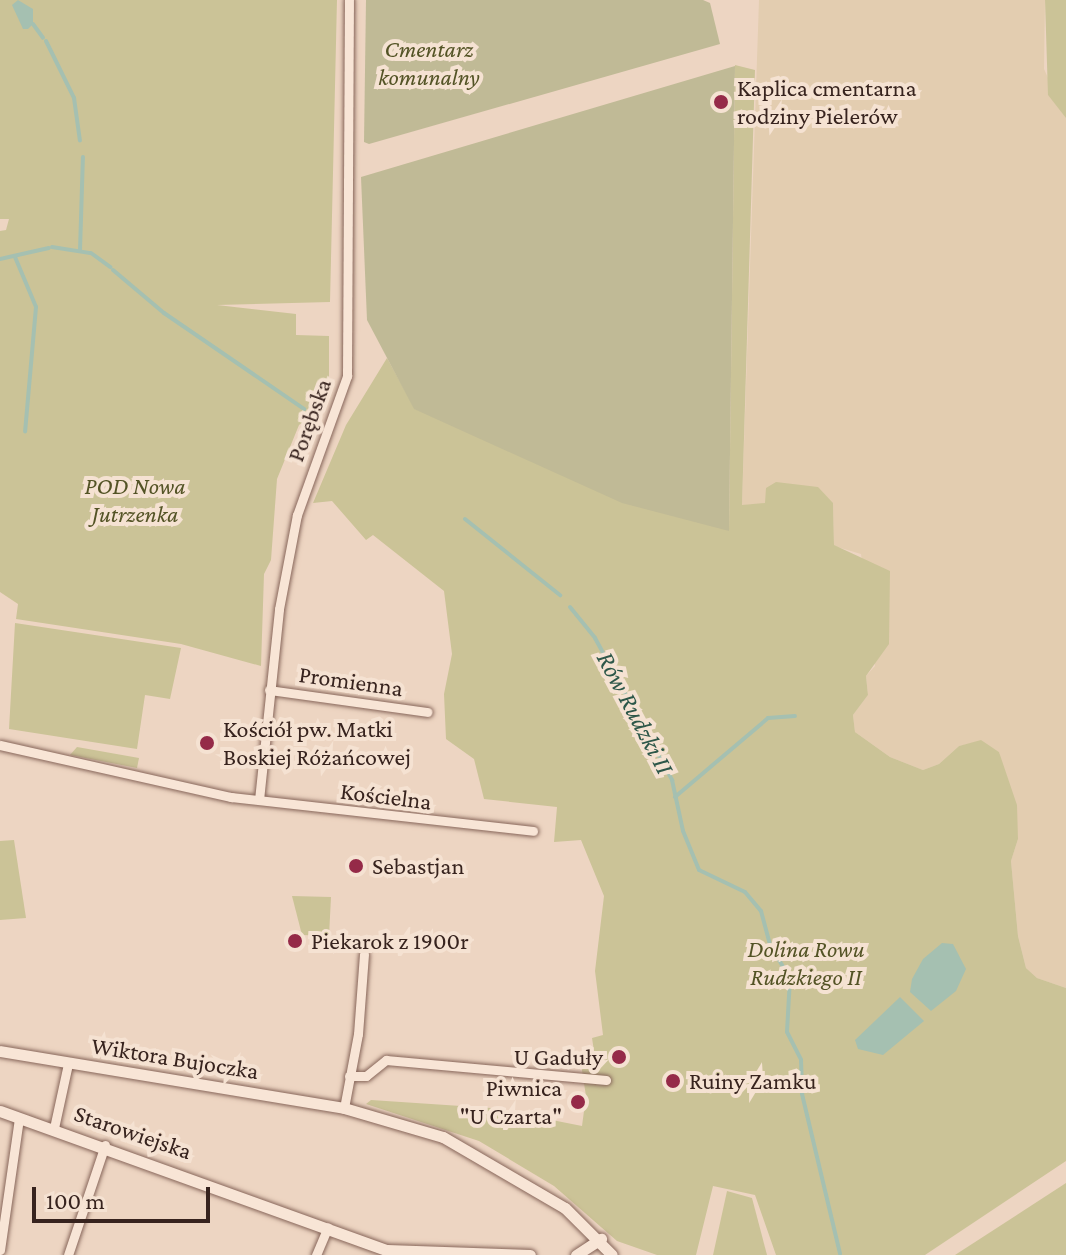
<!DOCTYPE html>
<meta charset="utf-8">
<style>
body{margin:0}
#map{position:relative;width:1066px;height:1255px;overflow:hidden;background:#edd5c2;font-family:"Crimson Pro",serif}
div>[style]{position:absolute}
.farmland>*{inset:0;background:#e3cdb0}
.green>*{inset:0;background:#cbc397}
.cemetery>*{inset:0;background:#c0ba96}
.water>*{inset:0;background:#a5c0b1}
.stream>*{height:4px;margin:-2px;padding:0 2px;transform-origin:2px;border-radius:2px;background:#a5c0b1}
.roads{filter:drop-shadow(0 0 2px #87665a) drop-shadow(0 0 2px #87665a)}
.minor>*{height:9px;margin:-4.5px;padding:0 4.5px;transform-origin:4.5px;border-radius:4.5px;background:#f8e5d6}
.tertiary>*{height:11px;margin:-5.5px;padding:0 5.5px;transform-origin:5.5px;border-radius:5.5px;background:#f8e5d6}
.dots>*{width:22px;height:22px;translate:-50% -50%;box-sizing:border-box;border:4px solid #f5e2d2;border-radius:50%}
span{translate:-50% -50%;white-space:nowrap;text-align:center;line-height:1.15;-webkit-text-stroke:8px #f5e2d2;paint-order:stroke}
.park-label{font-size:24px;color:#535325;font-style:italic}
.poi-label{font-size:24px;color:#37231e}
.left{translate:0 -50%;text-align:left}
.right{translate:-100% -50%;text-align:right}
.street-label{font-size:24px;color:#37231e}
.water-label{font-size:26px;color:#2d5749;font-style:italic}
.scale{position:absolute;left:32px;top:1187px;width:178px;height:36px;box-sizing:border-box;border:4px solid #37231e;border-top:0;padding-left:10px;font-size:24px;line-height:28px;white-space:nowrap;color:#37231e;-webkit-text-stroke:6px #f5e2d2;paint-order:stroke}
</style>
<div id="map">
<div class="farmland">
<div style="clip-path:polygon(759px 0,1045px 0,1044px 69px,1066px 118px,1066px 988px,1037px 978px,1026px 968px,1018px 936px,1011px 861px,1018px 839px,999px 752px,981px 741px,959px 746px,939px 764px,923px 770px,890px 757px,855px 732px,853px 715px,868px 695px,866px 676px,875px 666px,861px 554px,834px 546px,833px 503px,742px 505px)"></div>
</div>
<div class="green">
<div style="clip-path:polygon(0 0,337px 0,330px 302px,217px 305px,296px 314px,296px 335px,329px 336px,329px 387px,322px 407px,299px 425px,277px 479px,271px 560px,264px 574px,261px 666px,181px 644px,16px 619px,18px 604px,0 592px,0 231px,6px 230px,9px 219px,0 219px)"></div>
<div style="clip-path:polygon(1045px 0,1066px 0,1066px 118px,1048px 95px)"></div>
<div style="clip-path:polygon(735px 65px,755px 70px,742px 505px,765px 503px,766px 488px,776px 482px,818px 487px,833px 503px,834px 545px,890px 571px,889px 644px,866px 676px,868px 695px,853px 715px,855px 732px,890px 757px,923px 770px,939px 764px,959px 746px,981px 740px,999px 752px,1017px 805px,1018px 839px,1011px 861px,1018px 936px,1026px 968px,1037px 978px,1066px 988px,1066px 1161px,925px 1255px,776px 1255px,755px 1195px,713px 1186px,696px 1255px,657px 1255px,617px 1241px,554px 1186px,479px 1141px,366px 1104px,371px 1100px,491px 1108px,582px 1126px,586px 1096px,580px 1058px,594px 1051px,592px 1038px,603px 1035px,595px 971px,604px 896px,581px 840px,554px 842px,557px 807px,484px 799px,474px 759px,446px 739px,444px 694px,452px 654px,444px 591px,373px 535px,366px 540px,332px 501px,313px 503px,346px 425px,387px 358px,415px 409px,729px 530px)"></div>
<div style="clip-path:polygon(15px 623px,181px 648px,170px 699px,145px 695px,137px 749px,9px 729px)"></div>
<div style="clip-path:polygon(77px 747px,139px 758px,137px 768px,70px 755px)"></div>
<div style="clip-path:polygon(14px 840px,26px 918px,0 920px,0 841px)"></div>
<div style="clip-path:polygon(292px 896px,331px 897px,329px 936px,302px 935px)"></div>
<div style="clip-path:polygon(1066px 1183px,1066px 1255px,955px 1255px)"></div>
<div style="clip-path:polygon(727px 1191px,752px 1198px,767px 1255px,713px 1255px)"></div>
</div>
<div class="cemetery">
<div style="clip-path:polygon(366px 0,703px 0,710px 3px,720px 44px,369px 144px,364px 142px)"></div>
<div style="clip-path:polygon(735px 66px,729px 531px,622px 503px,414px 409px,367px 320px,361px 177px)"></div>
</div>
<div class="water">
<div style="clip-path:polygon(18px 0,33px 9px,33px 24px,28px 29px,23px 29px,12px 5px)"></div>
<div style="clip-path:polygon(942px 943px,953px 944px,966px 969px,956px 991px,931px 1011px,910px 992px,912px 979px,923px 959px)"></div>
<div style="clip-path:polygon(900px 997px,924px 1021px,883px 1055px,858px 1049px,855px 1040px)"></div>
</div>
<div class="stream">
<div style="left:33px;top:24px;width:17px;rotate:54deg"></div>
<div style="left:46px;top:41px;width:64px;rotate:63.8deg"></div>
<div style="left:74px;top:98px;width:43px;rotate:82.1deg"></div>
<div style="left:52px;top:247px;width:39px;rotate:9deg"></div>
<div style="left:91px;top:253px;width:24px;rotate:36deg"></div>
<div style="left:80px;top:250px;width:93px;rotate:-88.2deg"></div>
<div style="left:15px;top:257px;width:54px;rotate:67.2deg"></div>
<div style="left:36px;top:307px;width:125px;rotate:95deg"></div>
<div style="left:0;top:259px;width:50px;rotate:-12.7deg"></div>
<div style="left:113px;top:270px;width:67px;rotate:40.1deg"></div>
<div style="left:164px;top:313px;width:170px;rotate:34.4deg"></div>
<div style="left:465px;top:519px;width:122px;rotate:38.7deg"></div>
<div style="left:570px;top:607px;width:40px;rotate:51deg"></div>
<div style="left:595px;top:638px;width:162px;rotate:61.5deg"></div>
<div style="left:672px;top:780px;width:52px;rotate:77.8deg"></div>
<div style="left:683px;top:831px;width:42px;rotate:67.7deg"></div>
<div style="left:699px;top:870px;width:51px;rotate:25.6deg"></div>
<div style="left:745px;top:892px;width:25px;rotate:50deg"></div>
<div style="left:761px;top:911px;width:35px;rotate:75deg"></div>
<div style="left:770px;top:945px;width:39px;rotate:59deg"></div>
<div style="left:790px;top:978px;width:54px;rotate:93.2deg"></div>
<div style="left:787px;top:1032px;width:31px;rotate:63deg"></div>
<div style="left:801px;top:1060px;width:34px;rotate:88deg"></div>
<div style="left:802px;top:1094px;width:164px;rotate:76.6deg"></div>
<div style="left:675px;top:797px;width:122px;rotate:-40.3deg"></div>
<div style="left:768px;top:718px;width:27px;rotate:-4deg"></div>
</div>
<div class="roads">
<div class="minor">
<div style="left:269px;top:690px;width:160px;rotate:7.9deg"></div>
<div style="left:0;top:745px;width:237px;rotate:12.7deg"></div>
<div style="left:231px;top:797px;width:304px;rotate:6.4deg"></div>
<div style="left:259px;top:800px;width:192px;rotate:-84deg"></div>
<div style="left:279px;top:609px;width:96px;rotate:-79.2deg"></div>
<div style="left:297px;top:515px;width:148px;rotate:-70.2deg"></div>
<div style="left:347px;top:376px;width:376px;rotate:-89.7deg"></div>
<div style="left:349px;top:1076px;width:17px"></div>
<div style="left:366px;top:1076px;width:26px;rotate:-39deg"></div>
<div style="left:386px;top:1060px;width:221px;rotate:5.2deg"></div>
<div style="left:344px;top:1108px;width:75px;rotate:-79.3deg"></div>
<div style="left:358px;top:1034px;width:80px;rotate:-85.7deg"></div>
<div style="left:54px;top:1128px;width:66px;rotate:-77.7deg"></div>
<div style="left:0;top:1250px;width:133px;rotate:-81.8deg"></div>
<div style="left:68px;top:1255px;width:116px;rotate:-71.4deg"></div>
<div style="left:316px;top:1255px;width:30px;rotate:-67deg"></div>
</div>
<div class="tertiary">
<div style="left:0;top:1051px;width:349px;rotate:9.4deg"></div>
<div style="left:344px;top:1108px;width:103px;rotate:16.3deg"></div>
<div style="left:443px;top:1137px;width:141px;rotate:30.2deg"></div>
<div style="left:565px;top:1208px;width:66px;rotate:45deg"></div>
<div style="left:0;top:1111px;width:411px;rotate:19.8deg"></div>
<div style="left:387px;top:1250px;width:143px;rotate:2deg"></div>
<div style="left:576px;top:1255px;width:30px;rotate:-33deg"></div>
</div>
</div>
<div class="dots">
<div style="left:721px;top:102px;background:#952a48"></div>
<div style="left:207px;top:743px;background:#952a48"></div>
<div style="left:356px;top:866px;background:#952a48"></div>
<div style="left:295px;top:941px;background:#952a48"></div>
<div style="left:619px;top:1057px;background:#952a48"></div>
<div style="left:673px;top:1081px;background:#952a48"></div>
<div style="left:578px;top:1102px;background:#952a48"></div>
</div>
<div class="park-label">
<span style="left:429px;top:63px">Cmentarz<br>komunalny</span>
<span style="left:135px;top:500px">POD Nowa<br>Jutrzenka</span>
<span style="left:806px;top:963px">Dolina Rowu<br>Rudzkiego II</span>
</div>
<div class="poi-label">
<span class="left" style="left:737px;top:102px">Kaplica cmentarna<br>rodziny Pielerów</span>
<span class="left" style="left:223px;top:743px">Kościół pw. Matki<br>Boskiej Różańcowej</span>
<span class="left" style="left:372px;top:866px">Sebastjan</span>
<span class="left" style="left:311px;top:941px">Piekarok z 1900r</span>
<span class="right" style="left:603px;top:1057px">U Gaduły</span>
<span class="left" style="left:689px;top:1081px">Ruiny Zamku</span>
<span class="right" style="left:562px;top:1102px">Piwnica<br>"U Czarta"</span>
</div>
<div class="street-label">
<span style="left:309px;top:420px;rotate:-70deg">Porębska</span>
<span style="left:351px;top:681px;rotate:8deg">Promienna</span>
<span style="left:386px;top:796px;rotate:7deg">Kościelna</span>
<span style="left:175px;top:1058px;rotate:9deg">Wiktora Bujoczka</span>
<span style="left:133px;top:1132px;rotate:19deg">Starowiejska</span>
</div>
<div class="water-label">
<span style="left:635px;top:713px;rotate:62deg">Rów Rudzki II</span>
</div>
<div class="scale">100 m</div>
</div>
